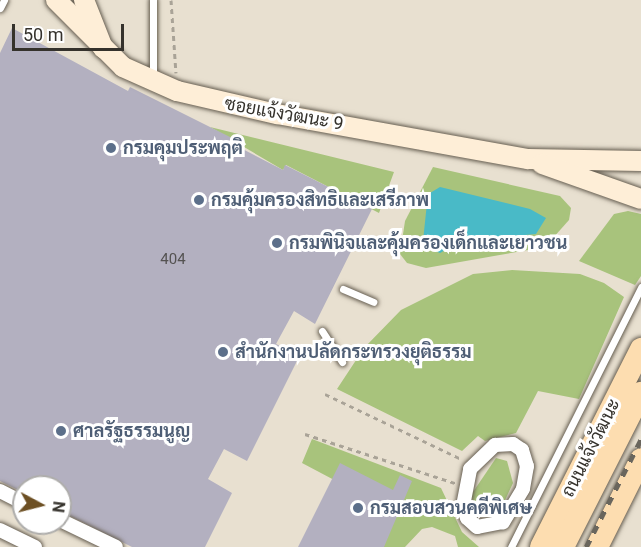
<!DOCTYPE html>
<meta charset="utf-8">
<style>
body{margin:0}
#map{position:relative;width:641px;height:547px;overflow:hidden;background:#e8e0d0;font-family:Roboto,Sarabun,sans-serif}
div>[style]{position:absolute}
.green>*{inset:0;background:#a8c37c}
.water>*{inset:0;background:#49bac7}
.building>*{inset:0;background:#b3b0c0}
.path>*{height:3px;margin-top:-1.5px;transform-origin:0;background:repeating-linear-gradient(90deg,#a9a397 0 4.5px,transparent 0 9px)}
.roads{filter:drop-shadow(0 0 2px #665e51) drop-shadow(0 0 2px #665e51)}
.lane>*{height:7px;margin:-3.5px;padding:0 3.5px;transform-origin:3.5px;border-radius:3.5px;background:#fff}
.street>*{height:14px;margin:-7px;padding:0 7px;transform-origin:7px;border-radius:7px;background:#fff}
.secondary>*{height:20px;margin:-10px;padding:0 10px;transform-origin:10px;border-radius:10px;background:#feeed7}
.primary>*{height:22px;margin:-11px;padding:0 11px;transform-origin:11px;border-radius:11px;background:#fdddb0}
.rail>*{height:4.5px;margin-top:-2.25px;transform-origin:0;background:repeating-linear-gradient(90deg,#6a665d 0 8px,transparent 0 16px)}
.dots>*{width:16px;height:16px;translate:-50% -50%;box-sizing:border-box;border:3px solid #fff;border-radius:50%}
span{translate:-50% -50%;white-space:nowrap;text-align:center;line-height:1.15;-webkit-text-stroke:6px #fff;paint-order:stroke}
.number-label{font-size:15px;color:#545251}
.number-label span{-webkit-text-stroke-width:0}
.street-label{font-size:18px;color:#35322c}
.service-label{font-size:18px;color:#4e5e75;font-weight:700}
.left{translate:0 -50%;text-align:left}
.north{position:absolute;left:12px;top:475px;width:60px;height:60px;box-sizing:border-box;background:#fff;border:2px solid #aeadab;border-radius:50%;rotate:97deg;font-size:16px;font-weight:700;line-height:24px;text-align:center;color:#35322c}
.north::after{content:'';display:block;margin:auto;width:21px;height:27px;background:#6d5024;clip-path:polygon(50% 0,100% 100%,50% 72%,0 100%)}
.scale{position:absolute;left:12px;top:24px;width:112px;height:27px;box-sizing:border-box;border:3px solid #35322c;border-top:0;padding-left:8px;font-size:18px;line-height:21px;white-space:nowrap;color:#35322c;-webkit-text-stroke:4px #fff;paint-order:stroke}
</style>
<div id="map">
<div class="green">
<div style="clip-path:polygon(210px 127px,394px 172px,379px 213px,286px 165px,283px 170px)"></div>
<div style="clip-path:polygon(433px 167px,560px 196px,571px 208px,569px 220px,545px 247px,426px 268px,407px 263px,400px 254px,405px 221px)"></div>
<div style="clip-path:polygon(628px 211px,641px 214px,641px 276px,635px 285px,579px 261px,614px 214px)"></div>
<div style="clip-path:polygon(512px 270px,580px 274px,604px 283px,624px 297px,579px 399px,538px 391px,516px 433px,485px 441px,478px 436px,462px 451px,337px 389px,364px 348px,401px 310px,473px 274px)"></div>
<div style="clip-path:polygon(312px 439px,441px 488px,462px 532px,479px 547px,458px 547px,455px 536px,432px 527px,422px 529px,405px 547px,373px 547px,389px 509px,302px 463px)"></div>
<div style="clip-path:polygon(496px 458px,507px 461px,513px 483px,500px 511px,477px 514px,471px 495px)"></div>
</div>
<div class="water">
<div style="clip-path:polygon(440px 187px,530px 209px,546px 218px,536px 234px,461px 241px,440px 253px,425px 247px,423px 241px,427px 203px,430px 193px)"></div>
</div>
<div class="building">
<div style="clip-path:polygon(12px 28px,128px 91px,130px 87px,234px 139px,231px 143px,283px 170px,285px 165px,372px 209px,315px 324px,294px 311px,276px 344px,300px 355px,247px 461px,224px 449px,208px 479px,232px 493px,205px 547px,132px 547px,60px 511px,60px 487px,24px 487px,24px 493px,0 481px,0 53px)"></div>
<div style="clip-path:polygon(340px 463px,393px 490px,400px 475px,412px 481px,384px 547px,298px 547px)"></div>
</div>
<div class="path">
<div style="left:171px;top:0;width:73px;rotate:86.1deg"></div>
<div style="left:325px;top:394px;width:151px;rotate:25.5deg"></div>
<div style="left:305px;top:434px;width:158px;rotate:18.1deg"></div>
</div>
<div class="roads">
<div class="lane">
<div style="left:153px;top:0;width:77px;rotate:90deg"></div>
<div style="left:0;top:8px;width:9px;rotate:-63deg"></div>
<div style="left:343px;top:289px;width:33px;rotate:23deg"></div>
<div style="left:322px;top:331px;width:37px;rotate:57deg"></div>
<div style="left:511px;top:547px;width:291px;rotate:-63.4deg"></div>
</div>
<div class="street">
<div style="left:513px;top:444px;width:11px;rotate:34deg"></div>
<div style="left:522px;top:450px;width:17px;rotate:73deg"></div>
<div style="left:527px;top:466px;width:23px;rotate:100deg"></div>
<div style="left:523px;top:489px;width:39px;rotate:121deg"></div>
<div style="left:503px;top:522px;width:26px;rotate:169deg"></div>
<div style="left:477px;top:527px;width:13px;rotate:-138deg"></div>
<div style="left:467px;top:518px;width:13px;rotate:-108deg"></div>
<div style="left:463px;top:506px;width:38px;rotate:-79deg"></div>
<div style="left:470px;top:469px;width:35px;rotate:-44deg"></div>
<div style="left:495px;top:445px;width:18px;rotate:-3deg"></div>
<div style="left:0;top:491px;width:27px;rotate:27deg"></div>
<div style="left:60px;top:520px;width:62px;rotate:25.7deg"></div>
<div style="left:0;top:530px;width:39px;rotate:26deg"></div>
</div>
<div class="secondary">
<div style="left:56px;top:0;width:95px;rotate:45deg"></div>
<div style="left:123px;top:67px;width:59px;rotate:24deg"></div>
<div style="left:177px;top:91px;width:103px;rotate:13deg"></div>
<div style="left:277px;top:114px;width:255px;rotate:10.2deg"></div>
<div style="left:528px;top:159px;width:113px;rotate:1deg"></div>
<div style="left:84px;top:0;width:52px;rotate:68.4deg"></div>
<div style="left:542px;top:164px;width:105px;rotate:19.5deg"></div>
</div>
<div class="primary">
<div style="left:541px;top:547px;width:222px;rotate:-63.2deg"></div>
<div style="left:563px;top:547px;width:173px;rotate:-63.1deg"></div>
<div style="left:597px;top:547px;width:98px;rotate:-63.4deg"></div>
</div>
</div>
<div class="rail">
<div style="left:586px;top:547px;width:121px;rotate:-63deg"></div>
</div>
<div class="dots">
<div style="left:111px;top:148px;background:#5c6f8a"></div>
<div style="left:199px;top:200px;background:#5c6f8a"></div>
<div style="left:277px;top:243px;background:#5c6f8a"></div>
<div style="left:223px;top:352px;background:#5c6f8a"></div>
<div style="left:61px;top:431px;background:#5c6f8a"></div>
<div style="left:358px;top:508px;background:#5c6f8a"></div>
</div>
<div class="number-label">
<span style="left:173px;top:260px">404</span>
</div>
<div class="street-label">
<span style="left:284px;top:114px;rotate:10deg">ซอยแจ้งวัฒนะ 9</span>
<span style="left:591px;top:448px;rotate:-63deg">ถนนแจ้งวัฒนะ</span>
</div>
<div class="service-label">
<span class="left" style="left:123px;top:148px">กรมคุมประพฤติ</span>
<span class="left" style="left:211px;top:200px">กรมคุ้มครองสิทธิและเสรีภาพ</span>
<span class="left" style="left:289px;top:243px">กรมพินิจและคุ้มครองเด็กและเยาวชน</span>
<span class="left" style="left:235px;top:352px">สำนักงานปลัดกระทรวงยุติธรรม</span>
<span class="left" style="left:73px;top:431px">ศาลรัฐธรรมนูญ</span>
<span class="left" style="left:370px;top:508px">กรมสอบสวนคดีพิเศษ</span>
</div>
<div class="north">N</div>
<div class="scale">50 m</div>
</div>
